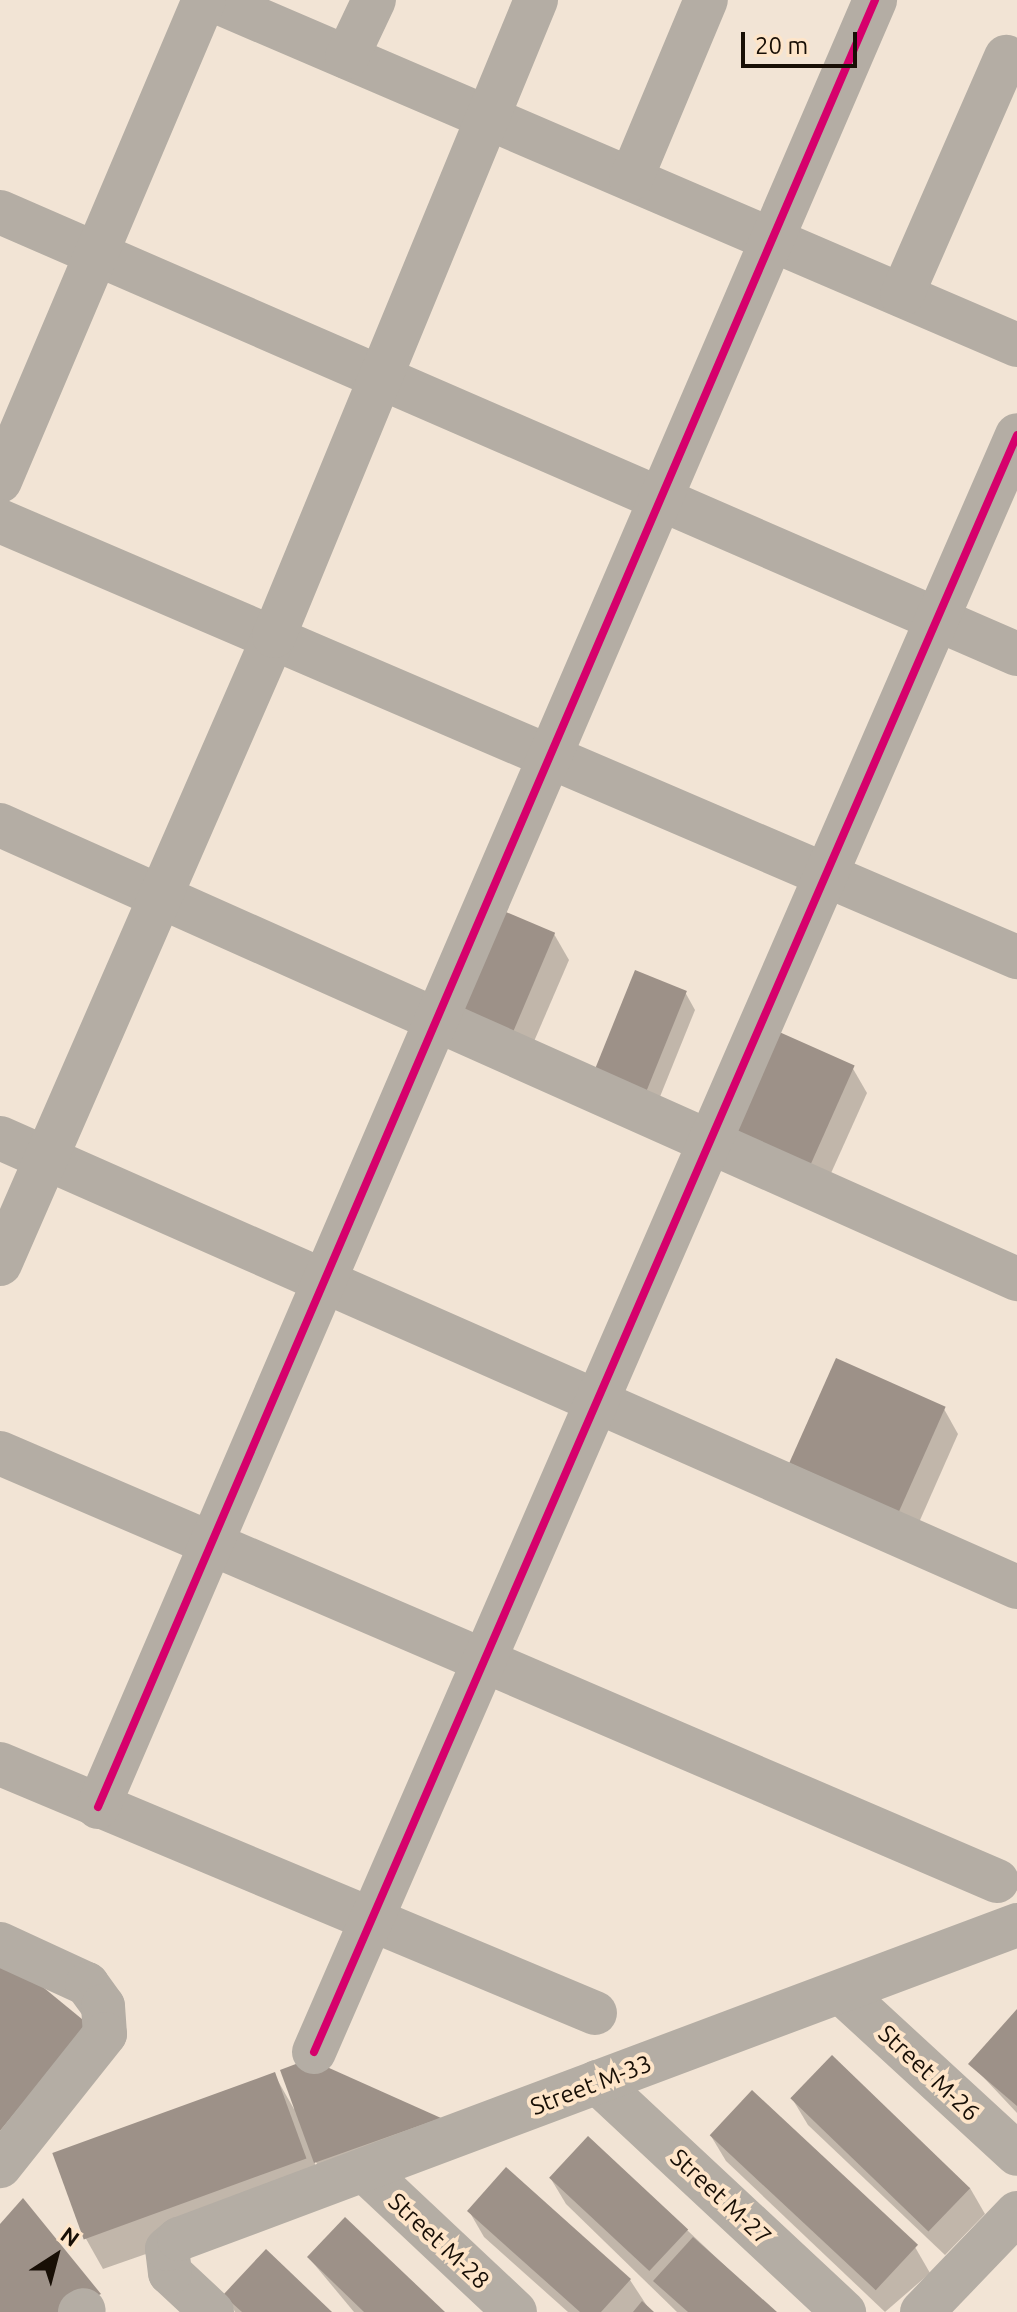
<!DOCTYPE html>
<style>
body{margin:0}
#map{position:relative;width:1017px;height:2312px;overflow:hidden;background:#f2e4d5;font-family:Ubuntu,sans-serif}
div>[style]{position:absolute}
.shadow>*{inset:0;background:#0003}
.building>*{inset:0;background:#9d9188;transform-origin:0 0}
.minor>*{height:44px;margin:-22px;padding:0 22px;transform-origin:22px;border-radius:22px;background:#b4ada4}
.cycleway>*{height:8px;margin:-4px;padding:0 4px;transform-origin:4px;border-radius:4px;background:#d6006c}
span{translate:-50% -50%;white-space:nowrap;text-align:center;line-height:1.15;-webkit-text-stroke:8px #fee5c9;paint-order:stroke}
.street-label{font-size:24px;color:#180f06}
.north{position:absolute;left:16px;top:2216px;width:80px;height:80px;-webkit-text-stroke:6px #fee5c9;paint-order:stroke;rotate:36deg;font-size:22px;font-weight:700;line-height:32px;text-align:center;color:#180f06}
.north::after{content:'';display:block;margin:auto;width:28px;height:36px;background:#180f06;clip-path:polygon(50% 0,100% 100%,50% 72%,0 100%)}
.scale{position:absolute;left:741px;top:32px;width:116px;height:36px;box-sizing:border-box;border:4px solid #180f06;border-top:0;padding-left:10px;font-size:24px;line-height:28px;white-space:nowrap;color:#180f06;-webkit-text-stroke:6px #fee5c9;paint-order:stroke}
</style>
<div id="map">
<div class="shadow">
<div style="clip-path:polygon(554px 934px,569px 960px,523px 1067px,469px 1044px)"></div>
<div style="clip-path:polygon(685px 992px,695px 1010px,653px 1114px,604px 1094px)"></div>
<div style="clip-path:polygon(852px 1067px,867px 1093px,823px 1191px,748px 1158px)"></div>
<div style="clip-path:polygon(944px 1409px,958px 1434px,913px 1536px,806px 1488px)"></div>
<div style="clip-path:polygon(1017px 2012px,1017px 2113px,971px 2064px)"></div>
<div style="clip-path:polygon(274px 2074px,294px 2109px,440px 2119px,331px 2188px,313px 2157px,323px 2192px,103px 2269px,85px 2237px)"></div>
<div style="clip-path:polygon(793px 2100px,970px 2188px,985px 2214px,945px 2255px,808px 2125px)"></div>
<div style="clip-path:polygon(711px 2136px,915px 2247px,930px 2273px,885px 2312px,726px 2161px)"></div>
<div style="clip-path:polygon(551px 2179px,687px 2230px,774px 2312px,677px 2312px,566px 2204px)"></div>
<div style="clip-path:polygon(469px 2211px,630px 2280px,651px 2312px,568px 2312px,484px 2237px)"></div>
<div style="clip-path:polygon(309px 2258px,442px 2312px,354px 2312px)"></div>
<div style="clip-path:polygon(226px 2295px,330px 2312px,235px 2312px)"></div>
</div>
<div class="building">
<div style="left:499px;top:909px;width:61px;height:119px;rotate:23deg"></div>
<div style="left:635px;top:970px;width:56px;height:115px;rotate:22deg"></div>
<div style="left:777px;top:1031px;width:85px;height:111px;rotate:24deg"></div>
<div style="left:836px;top:1358px;width:120px;height:115px;rotate:24deg"></div>
<div style="clip-path:polygon(5px 1956px,88px 2024px,0 2131px,0 1962px)"></div>
<div style="clip-path:polygon(1017px 2009px,1017px 2106px,968px 2064px)"></div>
<div style="left:832px;top:2055px;width:192px;height:60px;rotate:44deg"></div>
<div style="clip-path:polygon(309px 2059px,441px 2118px,314px 2163px,280px 2070px)"></div>
<div style="left:275px;top:2072px;width:92px;height:237px;rotate:70deg"></div>
<div style="left:752px;top:2090px;width:227px;height:62px;rotate:43deg"></div>
<div style="left:588px;top:2136px;width:137px;height:57px;rotate:43deg"></div>
<div style="clip-path:polygon(506px 2167px,631px 2279px,601px 2312px,580px 2312px,467px 2211px)"></div>
<div style="clip-path:polygon(23px 2198px,101px 2294px,64px 2312px,0 2312px,0 2224px)"></div>
<div style="clip-path:polygon(345px 2217px,445px 2312px,364px 2312px,307px 2257px)"></div>
<div style="clip-path:polygon(693px 2237px,777px 2312px,688px 2312px,653px 2281px)"></div>
<div style="clip-path:polygon(266px 2249px,332px 2312px,242px 2312px,223px 2295px)"></div>
<div style="clip-path:polygon(642px 2301px,654px 2312px,633px 2312px)"></div>
</div>
<div class="minor">
<div style="left:213px;top:0;width:875px;rotate:23.22deg"></div>
<div style="left:347px;top:57px;width:63px;rotate:-64.7deg"></div>
<div style="left:631px;top:179px;width:194px;rotate:-67.3deg"></div>
<div style="left:0;top:212px;width:1109px;rotate:23.49deg"></div>
<div style="left:902px;top:295px;width:260px;rotate:-66.4deg"></div>
<div style="left:0;top:481px;width:522px;rotate:-67.02deg"></div>
<div style="left:0;top:521px;width:1107px;rotate:23.21deg"></div>
<div style="left:0;top:825px;width:1114px;rotate:24.06deg"></div>
<div style="left:0;top:1138px;width:1112px;rotate:23.82deg"></div>
<div style="left:0;top:1264px;width:685px;rotate:-66.43deg"></div>
<div style="left:274px;top:636px;width:688px;rotate:-67.61deg"></div>
<div style="left:0;top:1453px;width:1085px;rotate:23.23deg"></div>
<div style="left:0;top:1764px;width:645px;rotate:22.71deg"></div>
<div style="left:98px;top:1807px;width:1967px;rotate:-66.73deg"></div>
<div style="left:0;top:1944px;width:96px;rotate:24.7deg"></div>
<div style="left:87px;top:1984px;width:27px;rotate:54deg"></div>
<div style="left:103px;top:2006px;width:28px;rotate:86deg"></div>
<div style="left:105px;top:2034px;width:169px;rotate:128.5deg"></div>
<div style="left:841px;top:1992px;width:239px;rotate:42.6deg"></div>
<div style="left:314px;top:2052px;width:1763px;rotate:-66.5deg"></div>
<div style="left:597px;top:2082px;width:338px;rotate:43deg"></div>
<div style="left:364px;top:2170px;width:207px;rotate:43.2deg"></div>
<div style="left:80px;top:2312px;width:4px;rotate:-27deg"></div>
<div style="left:212px;top:2312px;width:57px;rotate:-137.1deg"></div>
<div style="left:170px;top:2273px;width:24px;rotate:-97deg"></div>
<div style="left:167px;top:2249px;width:16px;rotate:-40deg"></div>
<div style="left:179px;top:2239px;width:895px;rotate:-20.54deg"></div>
<div style="left:922px;top:2312px;width:137px;rotate:-46.2deg"></div>
</div>
<div class="cycleway">
<div style="left:98px;top:1807px;width:1967px;rotate:-66.73deg"></div>
<div style="left:314px;top:2052px;width:1763px;rotate:-66.5deg"></div>
</div>
<div class="street-label">
<span style="left:929px;top:2073px;rotate:43deg">Street M-26</span>
<span style="left:591px;top:2085px;rotate:-21deg">Street M-33</span>
<span style="left:721px;top:2197px;rotate:43deg">Street M-27</span>
<span style="left:439px;top:2241px;rotate:43deg">Street M-28</span>
</div>
<div class="north">N</div>
<div class="scale">20 m</div>
</div>
